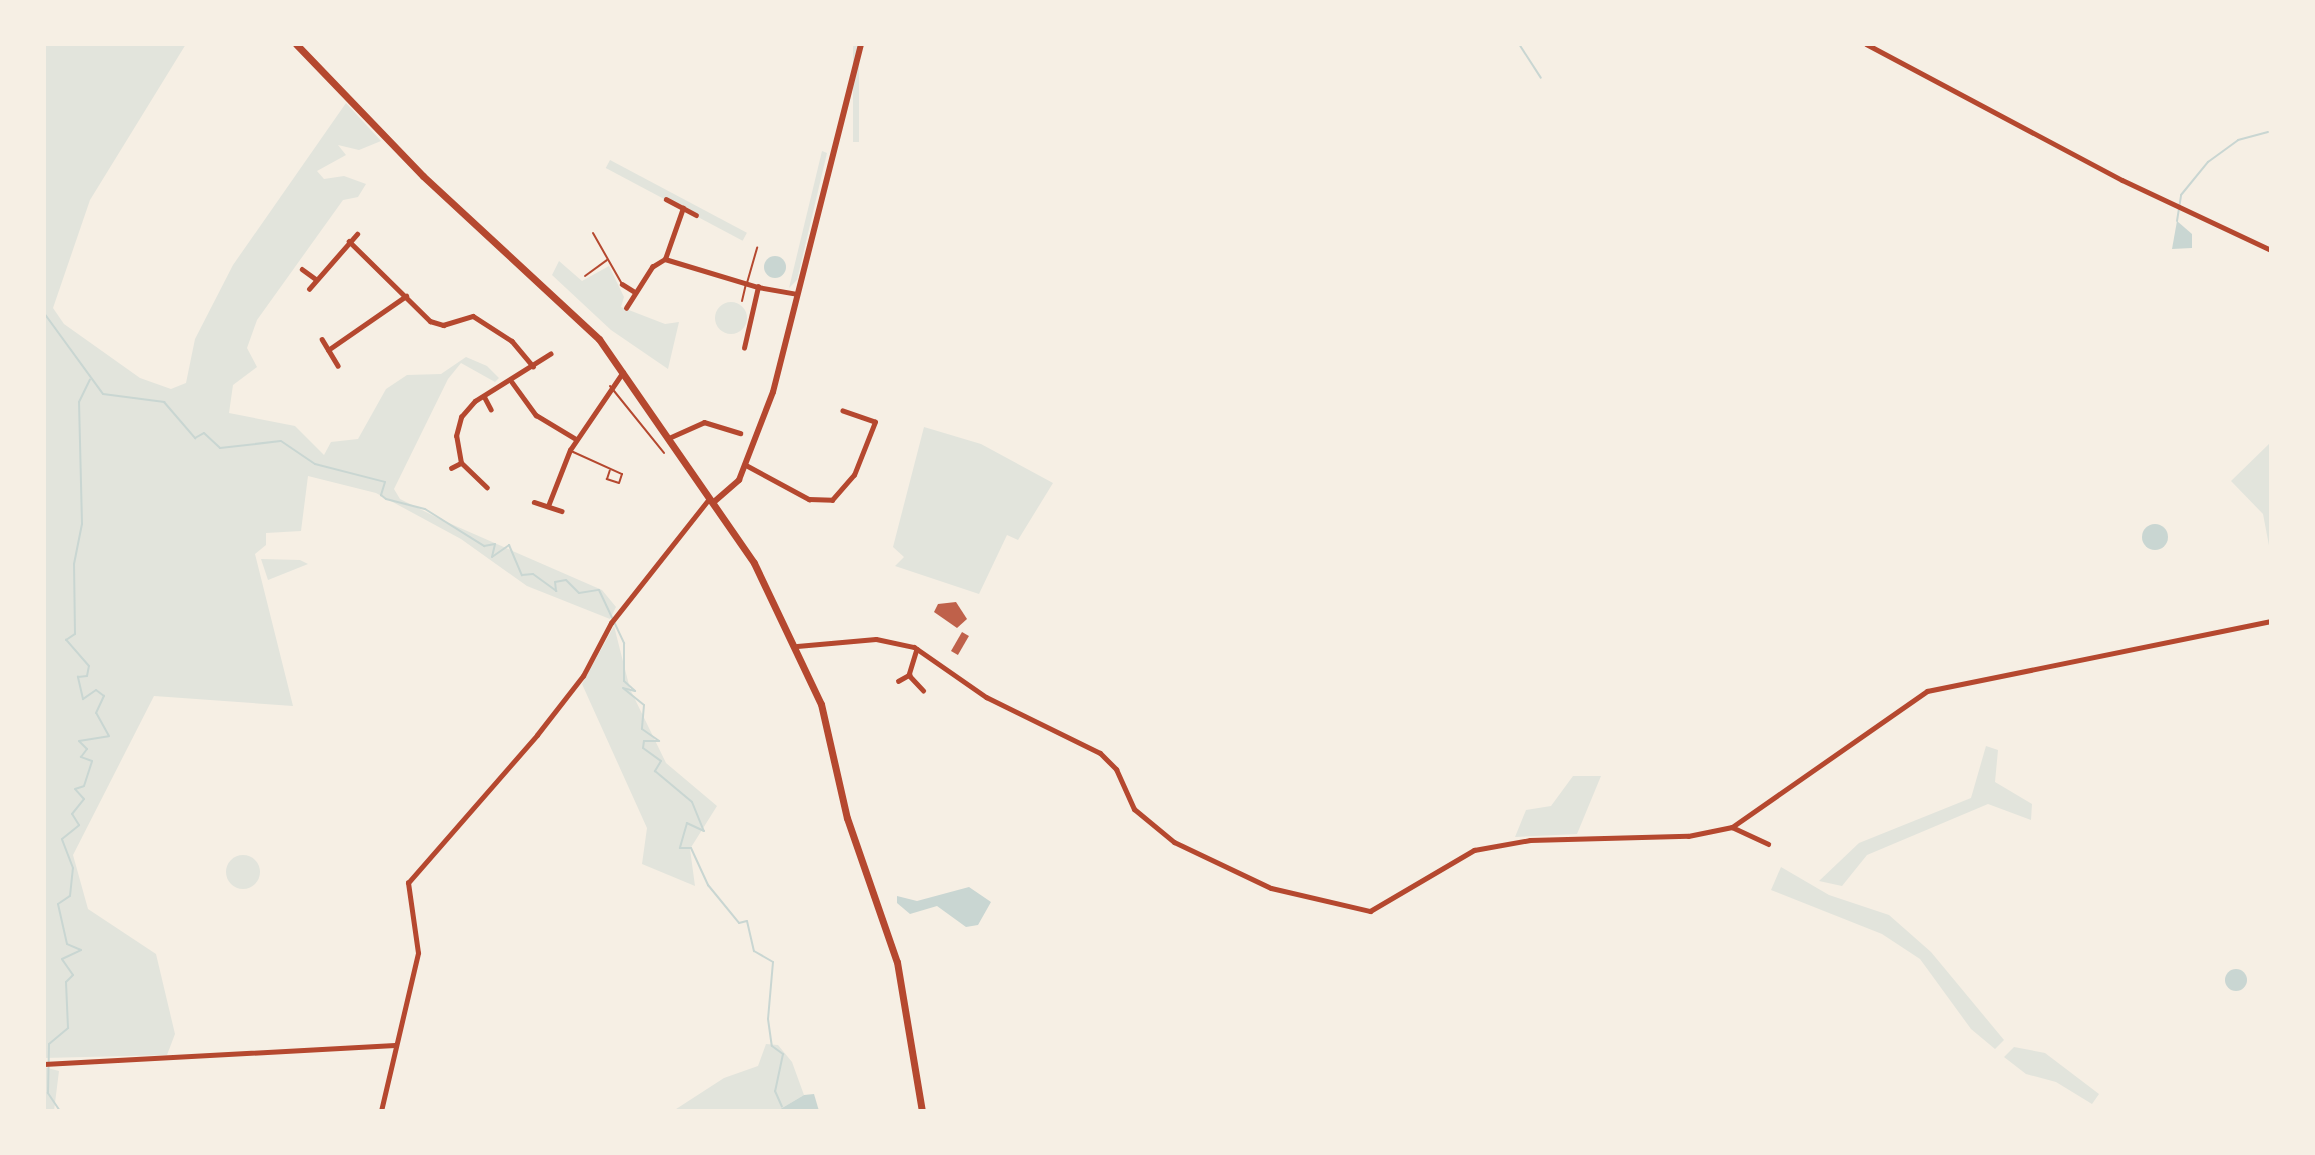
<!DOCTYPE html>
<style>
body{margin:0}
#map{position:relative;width:2315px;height:1155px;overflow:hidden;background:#f6efe4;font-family:"Roboto Condensed",sans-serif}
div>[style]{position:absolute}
.green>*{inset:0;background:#e2e4dc;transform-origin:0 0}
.round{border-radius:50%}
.water>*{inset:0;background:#c9d6d2}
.stream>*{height:2px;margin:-1px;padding:0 1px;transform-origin:1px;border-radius:1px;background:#c9d6d2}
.building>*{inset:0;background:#bf614a;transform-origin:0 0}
.service>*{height:2px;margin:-1px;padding:0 1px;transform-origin:1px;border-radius:1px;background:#b5482f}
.minor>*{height:4.5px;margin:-2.25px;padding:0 2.25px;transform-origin:2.25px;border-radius:2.25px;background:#b5482f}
.tertiary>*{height:5px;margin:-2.5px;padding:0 2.5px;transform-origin:2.5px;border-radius:2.5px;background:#b5482f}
.secondary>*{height:6px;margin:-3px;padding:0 3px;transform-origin:3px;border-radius:3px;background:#b5482f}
.trunk>*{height:7px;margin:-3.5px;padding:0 3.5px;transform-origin:3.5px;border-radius:3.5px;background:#b5482f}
span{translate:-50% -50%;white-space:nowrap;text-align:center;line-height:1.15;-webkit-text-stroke:7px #f6efe4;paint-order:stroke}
.frame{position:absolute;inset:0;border:46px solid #f6efe4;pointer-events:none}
</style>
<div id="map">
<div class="green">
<div style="clip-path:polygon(44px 44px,186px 44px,90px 200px,53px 308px,64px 324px,140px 378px,171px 389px,186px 383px,195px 339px,233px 265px,346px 103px,381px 141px,359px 150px,338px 145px,346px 155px,317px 171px,324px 179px,344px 176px,366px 184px,358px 197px,343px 200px,257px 320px,247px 348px,257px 367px,233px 385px,229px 413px,295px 426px,324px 455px,331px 442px,358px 439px,386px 389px,407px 375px,441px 374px,466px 357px,487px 366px,499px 378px,495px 382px,461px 363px,448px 379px,394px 489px,400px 499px,442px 520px,602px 590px,616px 607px,610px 619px,527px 586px,461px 539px,376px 493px,308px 476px,301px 531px,266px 533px,266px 545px,255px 554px,293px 706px,154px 696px,73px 855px,88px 909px,156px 954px,175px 1034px,167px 1055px,44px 1058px)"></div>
<div style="left:853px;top:44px;width:6px;height:98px"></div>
<div style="clip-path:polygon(822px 151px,827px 153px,797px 280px,789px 288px)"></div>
<div style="left:610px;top:160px;width:155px;height:9px;rotate:28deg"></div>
<div style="clip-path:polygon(559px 261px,582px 281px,609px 266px,624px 297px,621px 307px,665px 324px,679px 322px,668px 369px,611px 330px,552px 275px)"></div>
<div class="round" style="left:715px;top:302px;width:32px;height:32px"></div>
<div style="clip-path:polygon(924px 427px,981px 444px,1053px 483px,1018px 540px,1007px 535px,979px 594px,895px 566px,904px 557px,893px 547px)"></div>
<div style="clip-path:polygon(2271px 442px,2271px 556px,2263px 514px,2231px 481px)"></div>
<div style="clip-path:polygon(261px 559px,300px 560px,308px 564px,268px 580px)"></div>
<div style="clip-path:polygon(614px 626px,630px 689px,666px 763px,717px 806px,690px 849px,695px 886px,642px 864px,647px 828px,582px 684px)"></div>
<div style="clip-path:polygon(1986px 746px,1998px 750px,1995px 782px,2032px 804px,2031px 820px,1988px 804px,1867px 855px,1842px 886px,1819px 881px,1859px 843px,1971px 798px)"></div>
<div style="clip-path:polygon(1573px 776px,1601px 776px,1577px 834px,1515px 837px,1526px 810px,1551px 806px)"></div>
<div class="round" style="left:226px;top:855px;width:34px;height:34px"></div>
<div style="clip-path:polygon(1781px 867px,1829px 895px,1889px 915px,1931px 952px,2004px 1040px,1995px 1049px,1971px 1029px,1920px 959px,1882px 934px,1771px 890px)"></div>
<div style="clip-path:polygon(766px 1044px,778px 1045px,792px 1062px,804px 1095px,777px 1111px,673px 1111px,724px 1078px,758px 1066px)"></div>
<div style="clip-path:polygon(2014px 1047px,2045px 1053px,2099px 1094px,2092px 1104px,2056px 1082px,2026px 1074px,2004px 1057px)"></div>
<div style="clip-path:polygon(44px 1067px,59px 1071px,54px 1111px,44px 1111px)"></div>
</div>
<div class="water">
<div style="clip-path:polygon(2177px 221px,2192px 234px,2192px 248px,2172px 249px)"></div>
<div class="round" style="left:764px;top:256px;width:22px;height:22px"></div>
<div class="round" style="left:2142px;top:524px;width:26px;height:26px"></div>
<div style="clip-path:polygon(969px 887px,991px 902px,978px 925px,966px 927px,937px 906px,910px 914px,897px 903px,897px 896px,917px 901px)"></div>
<div class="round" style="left:2225px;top:969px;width:22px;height:22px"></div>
<div style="clip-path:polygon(814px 1094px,819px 1111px,777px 1111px,804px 1095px)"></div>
</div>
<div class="stream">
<div style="left:1519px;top:44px;width:40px;rotate:57.1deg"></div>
<div style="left:2177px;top:221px;width:26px;rotate:-81deg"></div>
<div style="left:2181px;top:195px;width:43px;rotate:-50.7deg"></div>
<div style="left:2208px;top:162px;width:37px;rotate:-36deg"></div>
<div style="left:2238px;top:140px;width:31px;rotate:-15deg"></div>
<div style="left:44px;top:313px;width:100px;rotate:53.9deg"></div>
<div style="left:103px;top:394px;width:62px;rotate:7.5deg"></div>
<div style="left:164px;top:402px;width:48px;rotate:49.3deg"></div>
<div style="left:195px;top:438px;width:10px;rotate:-29deg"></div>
<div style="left:204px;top:433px;width:22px;rotate:43deg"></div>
<div style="left:220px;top:448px;width:61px;rotate:-6.5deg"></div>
<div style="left:281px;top:441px;width:41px;rotate:34.1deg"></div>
<div style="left:315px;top:464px;width:72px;rotate:14.4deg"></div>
<div style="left:385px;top:482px;width:14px;rotate:107deg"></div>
<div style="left:381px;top:495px;width:6px;rotate:39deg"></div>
<div style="left:386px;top:499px;width:40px;rotate:14.4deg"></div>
<div style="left:425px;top:509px;width:70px;rotate:32.1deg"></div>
<div style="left:484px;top:546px;width:11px;rotate:-10deg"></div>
<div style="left:495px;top:544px;width:13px;rotate:103deg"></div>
<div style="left:492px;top:557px;width:21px;rotate:-35deg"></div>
<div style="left:509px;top:545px;width:33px;rotate:67deg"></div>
<div style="left:522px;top:575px;width:11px;rotate:-5deg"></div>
<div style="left:533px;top:574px;width:29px;rotate:36deg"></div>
<div style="left:556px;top:591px;width:9px;rotate:-96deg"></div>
<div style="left:555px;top:582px;width:11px;rotate:-10deg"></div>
<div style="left:566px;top:580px;width:18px;rotate:45deg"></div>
<div style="left:579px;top:593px;width:20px;rotate:-9deg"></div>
<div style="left:599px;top:590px;width:59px;rotate:64.7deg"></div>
<div style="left:624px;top:643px;width:38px;rotate:90deg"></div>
<div style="left:624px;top:681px;width:15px;rotate:42deg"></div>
<div style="left:635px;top:691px;width:12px;rotate:-166deg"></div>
<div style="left:623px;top:688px;width:27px;rotate:39deg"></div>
<div style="left:644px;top:705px;width:24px;rotate:95deg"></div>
<div style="left:642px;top:729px;width:21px;rotate:35deg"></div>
<div style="left:659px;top:741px;width:15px;rotate:180deg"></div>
<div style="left:644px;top:741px;width:7px;rotate:98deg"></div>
<div style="left:643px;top:748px;width:22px;rotate:36deg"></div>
<div style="left:661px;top:761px;width:12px;rotate:121deg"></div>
<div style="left:655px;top:771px;width:48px;rotate:40deg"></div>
<div style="left:692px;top:802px;width:31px;rotate:68deg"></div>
<div style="left:704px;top:831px;width:19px;rotate:-155deg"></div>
<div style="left:687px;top:823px;width:26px;rotate:106deg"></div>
<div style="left:680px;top:848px;width:11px"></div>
<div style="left:691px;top:848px;width:41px;rotate:65.3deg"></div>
<div style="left:708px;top:885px;width:49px;rotate:50.8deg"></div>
<div style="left:739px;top:923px;width:8px;rotate:-14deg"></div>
<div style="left:747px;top:921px;width:31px;rotate:77deg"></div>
<div style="left:754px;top:951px;width:22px;rotate:30deg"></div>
<div style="left:773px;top:962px;width:57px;rotate:95deg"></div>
<div style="left:768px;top:1019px;width:27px;rotate:82deg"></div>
<div style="left:772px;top:1046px;width:14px;rotate:36deg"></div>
<div style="left:783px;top:1054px;width:38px;rotate:102deg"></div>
<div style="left:775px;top:1091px;width:17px;rotate:66deg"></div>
<div style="left:60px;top:1111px;width:22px;rotate:-124deg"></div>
<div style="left:48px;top:1093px;width:49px;rotate:-88.8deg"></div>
<div style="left:49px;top:1044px;width:25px;rotate:-40deg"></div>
<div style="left:68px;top:1028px;width:46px;rotate:-92.5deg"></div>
<div style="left:66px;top:982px;width:10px;rotate:-45deg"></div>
<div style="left:73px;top:975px;width:19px;rotate:-125deg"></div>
<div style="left:62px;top:959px;width:21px;rotate:-25deg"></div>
<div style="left:81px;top:950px;width:15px;rotate:-157deg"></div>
<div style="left:67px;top:944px;width:41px;rotate:-102.7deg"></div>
<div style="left:58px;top:904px;width:14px;rotate:-34deg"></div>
<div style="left:70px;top:896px;width:28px;rotate:-84deg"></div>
<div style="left:73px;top:868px;width:31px;rotate:-111deg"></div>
<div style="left:62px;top:839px;width:22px;rotate:-39deg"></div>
<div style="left:79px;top:825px;width:13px;rotate:-122deg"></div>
<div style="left:72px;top:814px;width:19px;rotate:-51deg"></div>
<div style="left:84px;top:799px;width:13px;rotate:-132deg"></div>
<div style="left:75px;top:789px;width:9px;rotate:-18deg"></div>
<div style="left:84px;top:786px;width:26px;rotate:-72deg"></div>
<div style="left:92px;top:761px;width:12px;rotate:-160deg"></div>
<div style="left:81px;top:757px;width:10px;rotate:-53deg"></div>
<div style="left:87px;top:749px;width:11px;rotate:-135deg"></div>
<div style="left:79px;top:741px;width:30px;rotate:-9deg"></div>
<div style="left:109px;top:736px;width:26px;rotate:-119deg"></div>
<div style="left:96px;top:713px;width:19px;rotate:-65deg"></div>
<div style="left:104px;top:696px;width:10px;rotate:-143deg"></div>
<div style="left:96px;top:690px;width:16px;rotate:145deg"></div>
<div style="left:83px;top:699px;width:23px;rotate:-103deg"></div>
<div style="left:78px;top:677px;width:9px;rotate:-6deg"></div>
<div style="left:87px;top:676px;width:10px;rotate:-79deg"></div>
<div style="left:89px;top:666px;width:35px;rotate:-131deg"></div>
<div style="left:66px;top:640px;width:11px;rotate:-34deg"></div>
<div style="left:75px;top:634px;width:70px;rotate:-90.8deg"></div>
<div style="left:74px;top:564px;width:41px;rotate:-78.7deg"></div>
<div style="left:82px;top:524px;width:122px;rotate:-91.4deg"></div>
<div style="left:79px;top:402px;width:25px;rotate:-64deg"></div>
</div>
<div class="building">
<div style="clip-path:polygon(956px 602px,967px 619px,957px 628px,934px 612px,938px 604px)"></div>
<div style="left:962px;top:632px;width:8px;height:22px;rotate:30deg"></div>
</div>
<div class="service">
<div style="left:593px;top:233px;width:59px;rotate:60.4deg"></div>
<div style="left:585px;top:276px;width:27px;rotate:-36deg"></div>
<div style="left:747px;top:283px;width:37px;rotate:-74deg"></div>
<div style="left:742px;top:301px;width:17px;rotate:-77deg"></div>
<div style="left:610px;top:386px;width:86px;rotate:51.1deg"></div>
<div style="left:571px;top:451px;width:56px;rotate:24.3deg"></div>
<div style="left:622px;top:474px;width:9px;rotate:108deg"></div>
<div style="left:619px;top:483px;width:13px;rotate:-162deg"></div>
<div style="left:607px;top:479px;width:9px;rotate:-72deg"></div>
</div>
<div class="minor">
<div style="left:666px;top:199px;width:34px;rotate:28deg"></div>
<div style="left:349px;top:241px;width:114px;rotate:44.6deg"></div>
<div style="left:430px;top:321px;width:14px;rotate:17deg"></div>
<div style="left:443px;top:325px;width:31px;rotate:-17deg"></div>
<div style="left:473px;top:316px;width:46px;rotate:32.7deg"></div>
<div style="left:512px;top:341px;width:33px;rotate:50deg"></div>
<div style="left:665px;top:259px;width:54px;rotate:-70.6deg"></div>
<div style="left:302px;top:269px;width:17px;rotate:36deg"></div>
<div style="left:622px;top:284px;width:15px;rotate:32deg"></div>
<div style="left:309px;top:289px;width:73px;rotate:-48.9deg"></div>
<div style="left:626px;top:308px;width:49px;rotate:-57.6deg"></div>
<div style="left:652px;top:267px;width:15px;rotate:-32deg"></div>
<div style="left:665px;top:259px;width:97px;rotate:16.8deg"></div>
<div style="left:322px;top:339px;width:31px;rotate:59deg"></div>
<div style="left:744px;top:348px;width:63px;rotate:-77.1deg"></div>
<div style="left:758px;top:287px;width:39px;rotate:10deg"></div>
<div style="left:328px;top:350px;width:95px;rotate:-34.7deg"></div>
<div style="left:512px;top:382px;width:41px;rotate:54deg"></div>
<div style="left:536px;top:415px;width:47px;rotate:31deg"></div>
<div style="left:484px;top:396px;width:15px;rotate:62deg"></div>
<div style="left:671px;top:437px;width:36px;rotate:-24deg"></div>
<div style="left:704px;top:422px;width:38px;rotate:17deg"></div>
<div style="left:746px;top:465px;width:72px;rotate:28.4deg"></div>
<div style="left:809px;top:499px;width:23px;rotate:2deg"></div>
<div style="left:832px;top:500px;width:33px;rotate:-49deg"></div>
<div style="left:854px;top:475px;width:57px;rotate:-68.4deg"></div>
<div style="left:875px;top:422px;width:34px;rotate:-161deg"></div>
<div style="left:451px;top:468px;width:11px;rotate:-27deg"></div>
<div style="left:487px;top:488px;width:36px;rotate:-136deg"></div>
<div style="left:461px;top:463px;width:27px;rotate:-100deg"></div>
<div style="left:456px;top:436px;width:20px;rotate:-75deg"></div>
<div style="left:461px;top:417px;width:21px;rotate:-49deg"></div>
<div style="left:475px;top:401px;width:89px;rotate:-32.1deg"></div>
<div style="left:534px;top:502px;width:29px;rotate:18deg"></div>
<div style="left:548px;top:506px;width:60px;rotate:-68.6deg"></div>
<div style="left:570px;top:450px;width:94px;rotate:-55.8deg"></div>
<div style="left:917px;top:649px;width:27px;rotate:107deg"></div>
<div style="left:909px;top:675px;width:21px;rotate:47deg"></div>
<div style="left:898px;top:681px;width:13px;rotate:-29deg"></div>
<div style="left:1732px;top:827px;width:40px;rotate:25deg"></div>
<div style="left:44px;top:1064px;width:351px;rotate:-3.1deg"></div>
<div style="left:381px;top:1111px;width:162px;rotate:-76.8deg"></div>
<div style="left:418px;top:953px;width:71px;rotate:-98.1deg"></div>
<div style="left:408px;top:883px;width:196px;rotate:-48.9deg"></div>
<div style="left:537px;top:735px;width:75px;rotate:-52.1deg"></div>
<div style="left:583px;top:676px;width:60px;rotate:-62.2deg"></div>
<div style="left:611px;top:623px;width:158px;rotate:-51.7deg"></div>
</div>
<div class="tertiary">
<div style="left:1866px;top:44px;width:290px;rotate:28deg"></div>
<div style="left:2122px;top:180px;width:165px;rotate:25.2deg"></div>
<div style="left:797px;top:646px;width:79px;rotate:-5.1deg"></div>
<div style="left:876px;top:639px;width:39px;rotate:12deg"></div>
<div style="left:914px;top:647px;width:88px;rotate:34.8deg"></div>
<div style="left:986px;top:697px;width:127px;rotate:26.2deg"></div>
<div style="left:1100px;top:753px;width:23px;rotate:45deg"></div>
<div style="left:1116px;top:769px;width:44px;rotate:65.8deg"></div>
<div style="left:1134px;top:809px;width:52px;rotate:39.5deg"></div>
<div style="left:1174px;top:842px;width:107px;rotate:25.4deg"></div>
<div style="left:1271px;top:888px;width:102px;rotate:13.1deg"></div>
<div style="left:1370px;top:911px;width:121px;rotate:-30.4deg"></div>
<div style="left:1474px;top:850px;width:57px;rotate:-10.1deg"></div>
<div style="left:1530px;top:840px;width:158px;rotate:-1.5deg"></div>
<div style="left:1688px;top:836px;width:45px;rotate:-11.6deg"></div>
<div style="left:1732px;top:827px;width:238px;rotate:-34.9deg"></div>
<div style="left:1927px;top:691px;width:351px;rotate:-11.5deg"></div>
</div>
<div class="secondary">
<div style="left:715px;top:501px;width:32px;rotate:-41deg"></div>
<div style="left:739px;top:480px;width:94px;rotate:-68.9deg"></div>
<div style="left:773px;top:392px;width:359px;rotate:-75.8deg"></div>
</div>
<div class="trunk">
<div style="left:296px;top:44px;width:183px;rotate:46.1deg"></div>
<div style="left:423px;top:176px;width:240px;rotate:42.8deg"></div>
<div style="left:599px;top:339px;width:272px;rotate:55.3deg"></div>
<div style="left:754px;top:563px;width:156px;rotate:64.6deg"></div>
<div style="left:821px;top:704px;width:117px;rotate:77.2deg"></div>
<div style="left:847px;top:818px;width:152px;rotate:70.9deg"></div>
<div style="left:897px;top:962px;width:151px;rotate:80.5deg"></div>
</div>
<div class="frame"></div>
</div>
